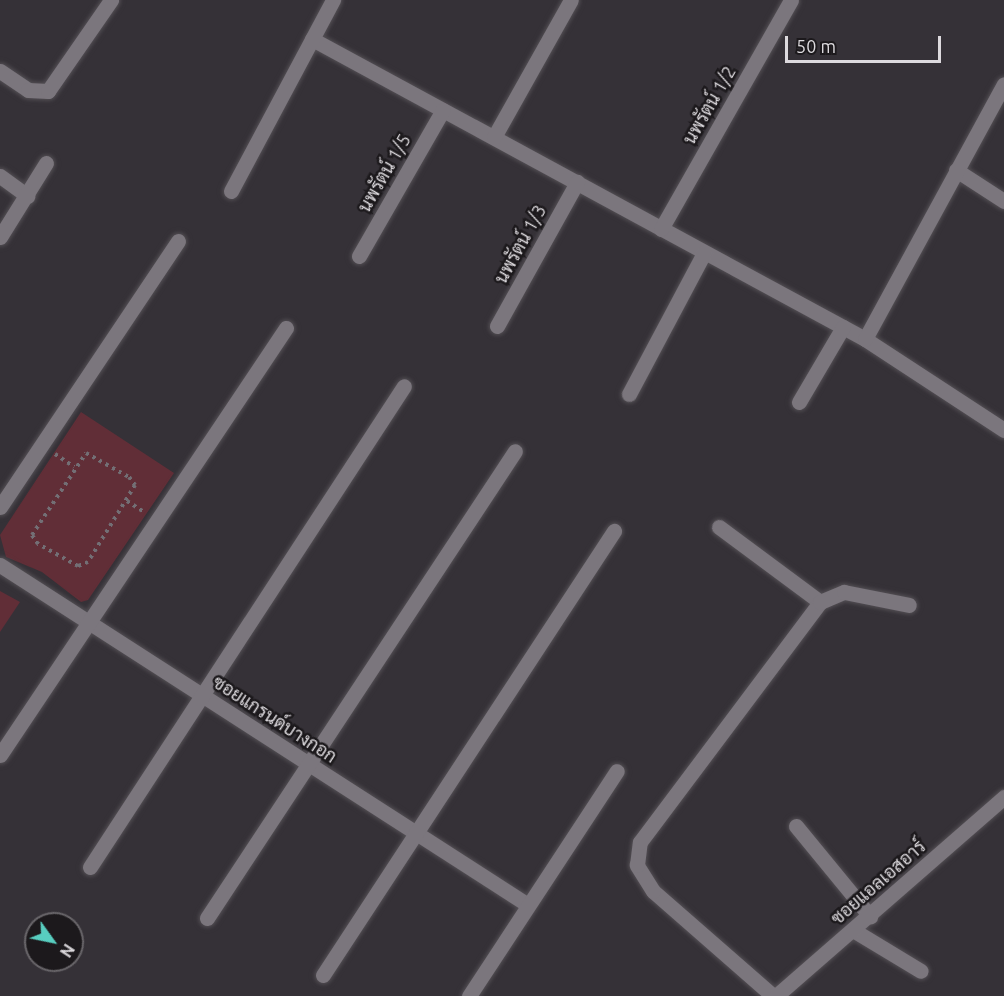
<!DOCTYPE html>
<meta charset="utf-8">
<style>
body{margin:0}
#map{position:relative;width:1004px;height:996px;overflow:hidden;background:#353137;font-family:Ubuntu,Sarabun,sans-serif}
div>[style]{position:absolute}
.green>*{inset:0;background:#612e37}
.path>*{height:4px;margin-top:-2px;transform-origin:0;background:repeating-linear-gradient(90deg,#736f75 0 3px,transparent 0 7.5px)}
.roads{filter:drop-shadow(0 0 2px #534f54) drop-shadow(0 0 2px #534f54)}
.minor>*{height:15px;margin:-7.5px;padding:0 7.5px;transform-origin:7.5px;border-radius:7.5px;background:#7b767d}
span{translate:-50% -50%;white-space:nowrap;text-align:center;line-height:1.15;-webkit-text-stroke:5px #1c191c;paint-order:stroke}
.street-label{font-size:18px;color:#dddade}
.north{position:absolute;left:24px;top:912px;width:60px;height:60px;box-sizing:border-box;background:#1c191c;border:2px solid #69666a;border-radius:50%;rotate:123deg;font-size:16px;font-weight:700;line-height:24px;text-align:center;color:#dddade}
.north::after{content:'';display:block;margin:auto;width:21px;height:27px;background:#58cec0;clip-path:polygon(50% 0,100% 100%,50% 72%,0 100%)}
.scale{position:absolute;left:785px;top:36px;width:156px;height:27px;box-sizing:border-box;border:3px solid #dddade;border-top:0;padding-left:8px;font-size:18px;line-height:21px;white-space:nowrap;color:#dddade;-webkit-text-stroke:4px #1c191c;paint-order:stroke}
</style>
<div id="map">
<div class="green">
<div style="clip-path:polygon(81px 412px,174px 473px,88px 600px,81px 602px,42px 572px,6px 557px,0 535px)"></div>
<div style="clip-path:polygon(0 591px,20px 602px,0 632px)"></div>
</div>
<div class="path">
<div style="left:86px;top:453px;width:49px;rotate:29.2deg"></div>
<div style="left:129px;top:477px;width:10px;rotate:53deg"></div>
<div style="left:135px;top:485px;width:90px;rotate:121.4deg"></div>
<div style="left:88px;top:562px;width:11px;rotate:158deg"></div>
<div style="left:78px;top:566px;width:46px;rotate:-151.2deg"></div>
<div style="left:38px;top:544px;width:11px;rotate:-124deg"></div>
<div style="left:32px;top:535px;width:98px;rotate:-56.6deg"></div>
<div style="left:55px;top:454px;width:23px;rotate:34deg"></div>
<div style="left:127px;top:501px;width:20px;rotate:33deg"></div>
</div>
<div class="roads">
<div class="minor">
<div style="left:312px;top:39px;width:629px;rotate:28.48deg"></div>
<div style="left:865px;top:339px;width:166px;rotate:33.2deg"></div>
<div style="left:0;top:71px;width:34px;rotate:34deg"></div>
<div style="left:28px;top:90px;width:20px;rotate:3deg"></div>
<div style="left:48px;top:91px;width:111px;rotate:-55.3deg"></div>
<div style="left:494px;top:137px;width:157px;rotate:-60.7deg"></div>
<div style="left:956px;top:170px;width:57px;rotate:32.9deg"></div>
<div style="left:0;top:176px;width:34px;rotate:36deg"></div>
<div style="left:231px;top:191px;width:217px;rotate:-61.9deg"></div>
<div style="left:661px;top:229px;width:263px;rotate:-60.4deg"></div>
<div style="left:0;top:237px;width:87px;rotate:-58.1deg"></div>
<div style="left:359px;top:256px;width:168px;rotate:-60.1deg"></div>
<div style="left:497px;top:326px;width:165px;rotate:-60.9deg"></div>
<div style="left:865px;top:339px;width:290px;rotate:-61.4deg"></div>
<div style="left:629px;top:394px;width:160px;rotate:-62deg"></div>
<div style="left:799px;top:402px;width:87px;rotate:-59.6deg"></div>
<div style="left:0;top:507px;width:320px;rotate:-56.2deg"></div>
<div style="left:719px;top:527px;width:126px;rotate:36.6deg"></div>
<div style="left:0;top:565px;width:628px;rotate:32.78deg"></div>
<div style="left:0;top:755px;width:514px;rotate:-56.19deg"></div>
<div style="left:796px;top:826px;width:117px;rotate:50.6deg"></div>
<div style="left:90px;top:867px;width:574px;rotate:-56.86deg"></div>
<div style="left:207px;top:918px;width:559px;rotate:-56.59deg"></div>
<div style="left:853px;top:930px;width:79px;rotate:31.1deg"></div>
<div style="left:323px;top:975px;width:531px;rotate:-56.76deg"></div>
<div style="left:469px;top:996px;width:269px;rotate:-56.7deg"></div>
<div style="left:773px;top:996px;width:159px;rotate:-138.8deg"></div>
<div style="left:653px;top:891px;width:31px;rotate:-122deg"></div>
<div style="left:637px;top:865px;width:23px;rotate:-83deg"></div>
<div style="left:640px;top:842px;width:300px;rotate:-53.1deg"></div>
<div style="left:820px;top:602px;width:26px;rotate:-23deg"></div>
<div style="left:844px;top:592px;width:66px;rotate:11.3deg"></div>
<div style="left:776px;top:996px;width:303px;rotate:-41.1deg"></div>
</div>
</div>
<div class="street-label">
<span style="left:709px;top:105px;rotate:-60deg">นพรัตน์ 1/2</span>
<span style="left:384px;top:173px;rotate:-60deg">นพรัตน์ 1/5</span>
<span style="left:520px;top:244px;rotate:-61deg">นพรัตน์ 1/3</span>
<span style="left:275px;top:719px;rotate:33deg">ซอยแกรนด์บางกอก</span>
<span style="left:878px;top:882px;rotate:-41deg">ซอยแอลเอสอาร์</span>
</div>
<div class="north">N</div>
<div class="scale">50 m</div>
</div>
